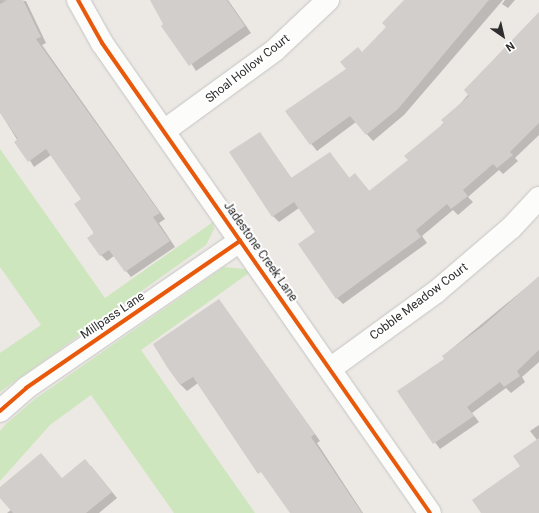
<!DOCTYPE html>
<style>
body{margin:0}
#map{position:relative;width:539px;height:513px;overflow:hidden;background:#ece8e4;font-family:Roboto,sans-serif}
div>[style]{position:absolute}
.green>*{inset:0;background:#cee6be}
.shadow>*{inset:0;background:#0003}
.building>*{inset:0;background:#d1cecb}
.roads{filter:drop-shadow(0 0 1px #c5c4c5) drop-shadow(0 0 1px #c5c4c5)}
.minor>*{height:22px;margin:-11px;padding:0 11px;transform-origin:11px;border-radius:11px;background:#fcfcfb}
.cycleway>*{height:4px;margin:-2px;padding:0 2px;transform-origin:2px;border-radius:2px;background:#e8590c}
span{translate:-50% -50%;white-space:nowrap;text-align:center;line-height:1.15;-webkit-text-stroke:4px #fff;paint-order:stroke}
.street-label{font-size:12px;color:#2e2e2e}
.north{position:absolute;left:483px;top:16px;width:40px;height:40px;-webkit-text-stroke:3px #fff;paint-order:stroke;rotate:146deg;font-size:11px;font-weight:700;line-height:16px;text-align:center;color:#2e2e2e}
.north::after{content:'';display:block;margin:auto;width:14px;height:18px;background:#2e2e2e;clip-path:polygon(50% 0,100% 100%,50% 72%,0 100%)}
</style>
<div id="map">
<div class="green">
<div style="clip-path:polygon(0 149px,105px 298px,213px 222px,214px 229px,206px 245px,0 392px,0 353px,41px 325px,0 267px)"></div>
<div style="clip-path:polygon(224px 267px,245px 269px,249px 273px,141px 350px,255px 513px,174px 513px,91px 395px,50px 425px,0 481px,0 431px,6px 424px,35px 399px)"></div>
</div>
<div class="shadow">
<div style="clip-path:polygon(0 0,26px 1px,46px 43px,42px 45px,165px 219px,159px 223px,175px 247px,131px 277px,114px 256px,107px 261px,101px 255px,82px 199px,51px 155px,34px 167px,0 112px)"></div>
<div style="clip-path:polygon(151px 0,228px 0,251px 33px,196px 71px)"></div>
<div style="clip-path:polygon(405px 0,503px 0,404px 115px,373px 141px,356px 122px,317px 151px,286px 112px,347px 69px,388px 27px)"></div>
<div style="clip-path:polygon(505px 0,515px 0,508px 8px,502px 4px)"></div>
<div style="clip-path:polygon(539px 14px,539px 135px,515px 158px,518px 161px,503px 174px,499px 170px,468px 197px,473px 202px,458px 215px,453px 210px,422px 236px,427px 243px,343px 304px,337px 298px,316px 232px,299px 208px,279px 222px,273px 216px,260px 133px,292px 179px,330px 153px,350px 179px,361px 181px,370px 192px,410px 161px)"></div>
<div style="clip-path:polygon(539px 277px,539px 362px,522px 377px,525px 382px,511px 393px,506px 388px,472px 413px,479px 422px,440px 449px,398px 392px,445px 359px,443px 356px)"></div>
<div style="clip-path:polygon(219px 300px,320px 441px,317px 443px,363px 513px,292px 513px,198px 383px,187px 391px,181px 385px,154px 345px)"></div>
<div style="clip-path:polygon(539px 425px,539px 513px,482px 513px,521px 466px,537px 440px,530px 431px)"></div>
<div style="clip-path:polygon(91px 466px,117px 498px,99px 513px,7px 513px,11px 510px,0 496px,0 488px,62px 479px)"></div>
</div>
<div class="building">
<div style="clip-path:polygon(8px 0,23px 0,41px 37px,36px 39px,160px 213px,153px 217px,170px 241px,125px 272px,109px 250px,100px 256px,87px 238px,94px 233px,74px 204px,81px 199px,46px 149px,28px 162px,14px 142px,18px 139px,0 113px,0 4px)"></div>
<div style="clip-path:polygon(150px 0,227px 0,245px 26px,189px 66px,161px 26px,163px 24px)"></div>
<div style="clip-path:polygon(404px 0,489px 0,398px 109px,366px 135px,350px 116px,310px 145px,285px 111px,346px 69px,340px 62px,358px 47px,362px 52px,386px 27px,382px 23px)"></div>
<div style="clip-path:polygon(539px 12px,539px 123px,510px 152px,513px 155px,497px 168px,493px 164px,463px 190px,468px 196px,451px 209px,447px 204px,416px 230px,421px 237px,336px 299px,298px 244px,315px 232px,294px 202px,272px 217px,229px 152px,260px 132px,291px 178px,330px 152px,349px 178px,355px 173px,369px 191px,408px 160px,404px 156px,444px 123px,441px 120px,469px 96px,464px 90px)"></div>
<div style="clip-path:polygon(539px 276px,539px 350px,517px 371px,520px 376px,504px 387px,500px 382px,467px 407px,474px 416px,433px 444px,397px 391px,444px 359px,442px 356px,483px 326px)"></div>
<div style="clip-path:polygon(219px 299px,315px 434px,311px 437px,362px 513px,290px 513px,261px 472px,258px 474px,193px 377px,180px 385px,167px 367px,153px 344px)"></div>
<div style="clip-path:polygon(539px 438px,539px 513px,481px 513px,472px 500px,520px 466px,513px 456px)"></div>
<div style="clip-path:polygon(41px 453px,62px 478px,85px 459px,112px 492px,86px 513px,13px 513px,0 498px,0 487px)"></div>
</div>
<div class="roads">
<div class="minor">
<div style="left:78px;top:0;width:49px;rotate:60.8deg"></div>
<div style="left:102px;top:43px;width:573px;rotate:55.09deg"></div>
<div style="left:164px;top:131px;width:137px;rotate:-36.1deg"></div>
<div style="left:275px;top:50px;width:73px;rotate:-43.3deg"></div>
<div style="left:330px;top:369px;width:131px;rotate:-36deg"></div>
<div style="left:436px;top:292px;width:99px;rotate:-40.5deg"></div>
<div style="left:511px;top:228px;width:41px;rotate:-47deg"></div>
<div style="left:0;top:411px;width:35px;rotate:-41deg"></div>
<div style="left:26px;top:388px;width:260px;rotate:-34.5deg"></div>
</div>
</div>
<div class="cycleway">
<div style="left:78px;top:0;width:49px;rotate:60.8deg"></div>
<div style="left:102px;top:43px;width:573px;rotate:55.09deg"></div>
<div style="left:0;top:411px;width:35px;rotate:-41deg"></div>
<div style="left:26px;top:388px;width:260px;rotate:-34.5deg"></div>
</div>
<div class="street-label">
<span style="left:248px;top:69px;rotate:-38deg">Shoal Hollow Court</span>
<span style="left:260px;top:252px;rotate:55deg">Jadestone Creek Lane</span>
<span style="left:419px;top:302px;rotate:-37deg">Cobble Meadow Court</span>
<span style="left:113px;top:316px;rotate:-34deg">Millpass Lane</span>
</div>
<div class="north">N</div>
</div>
